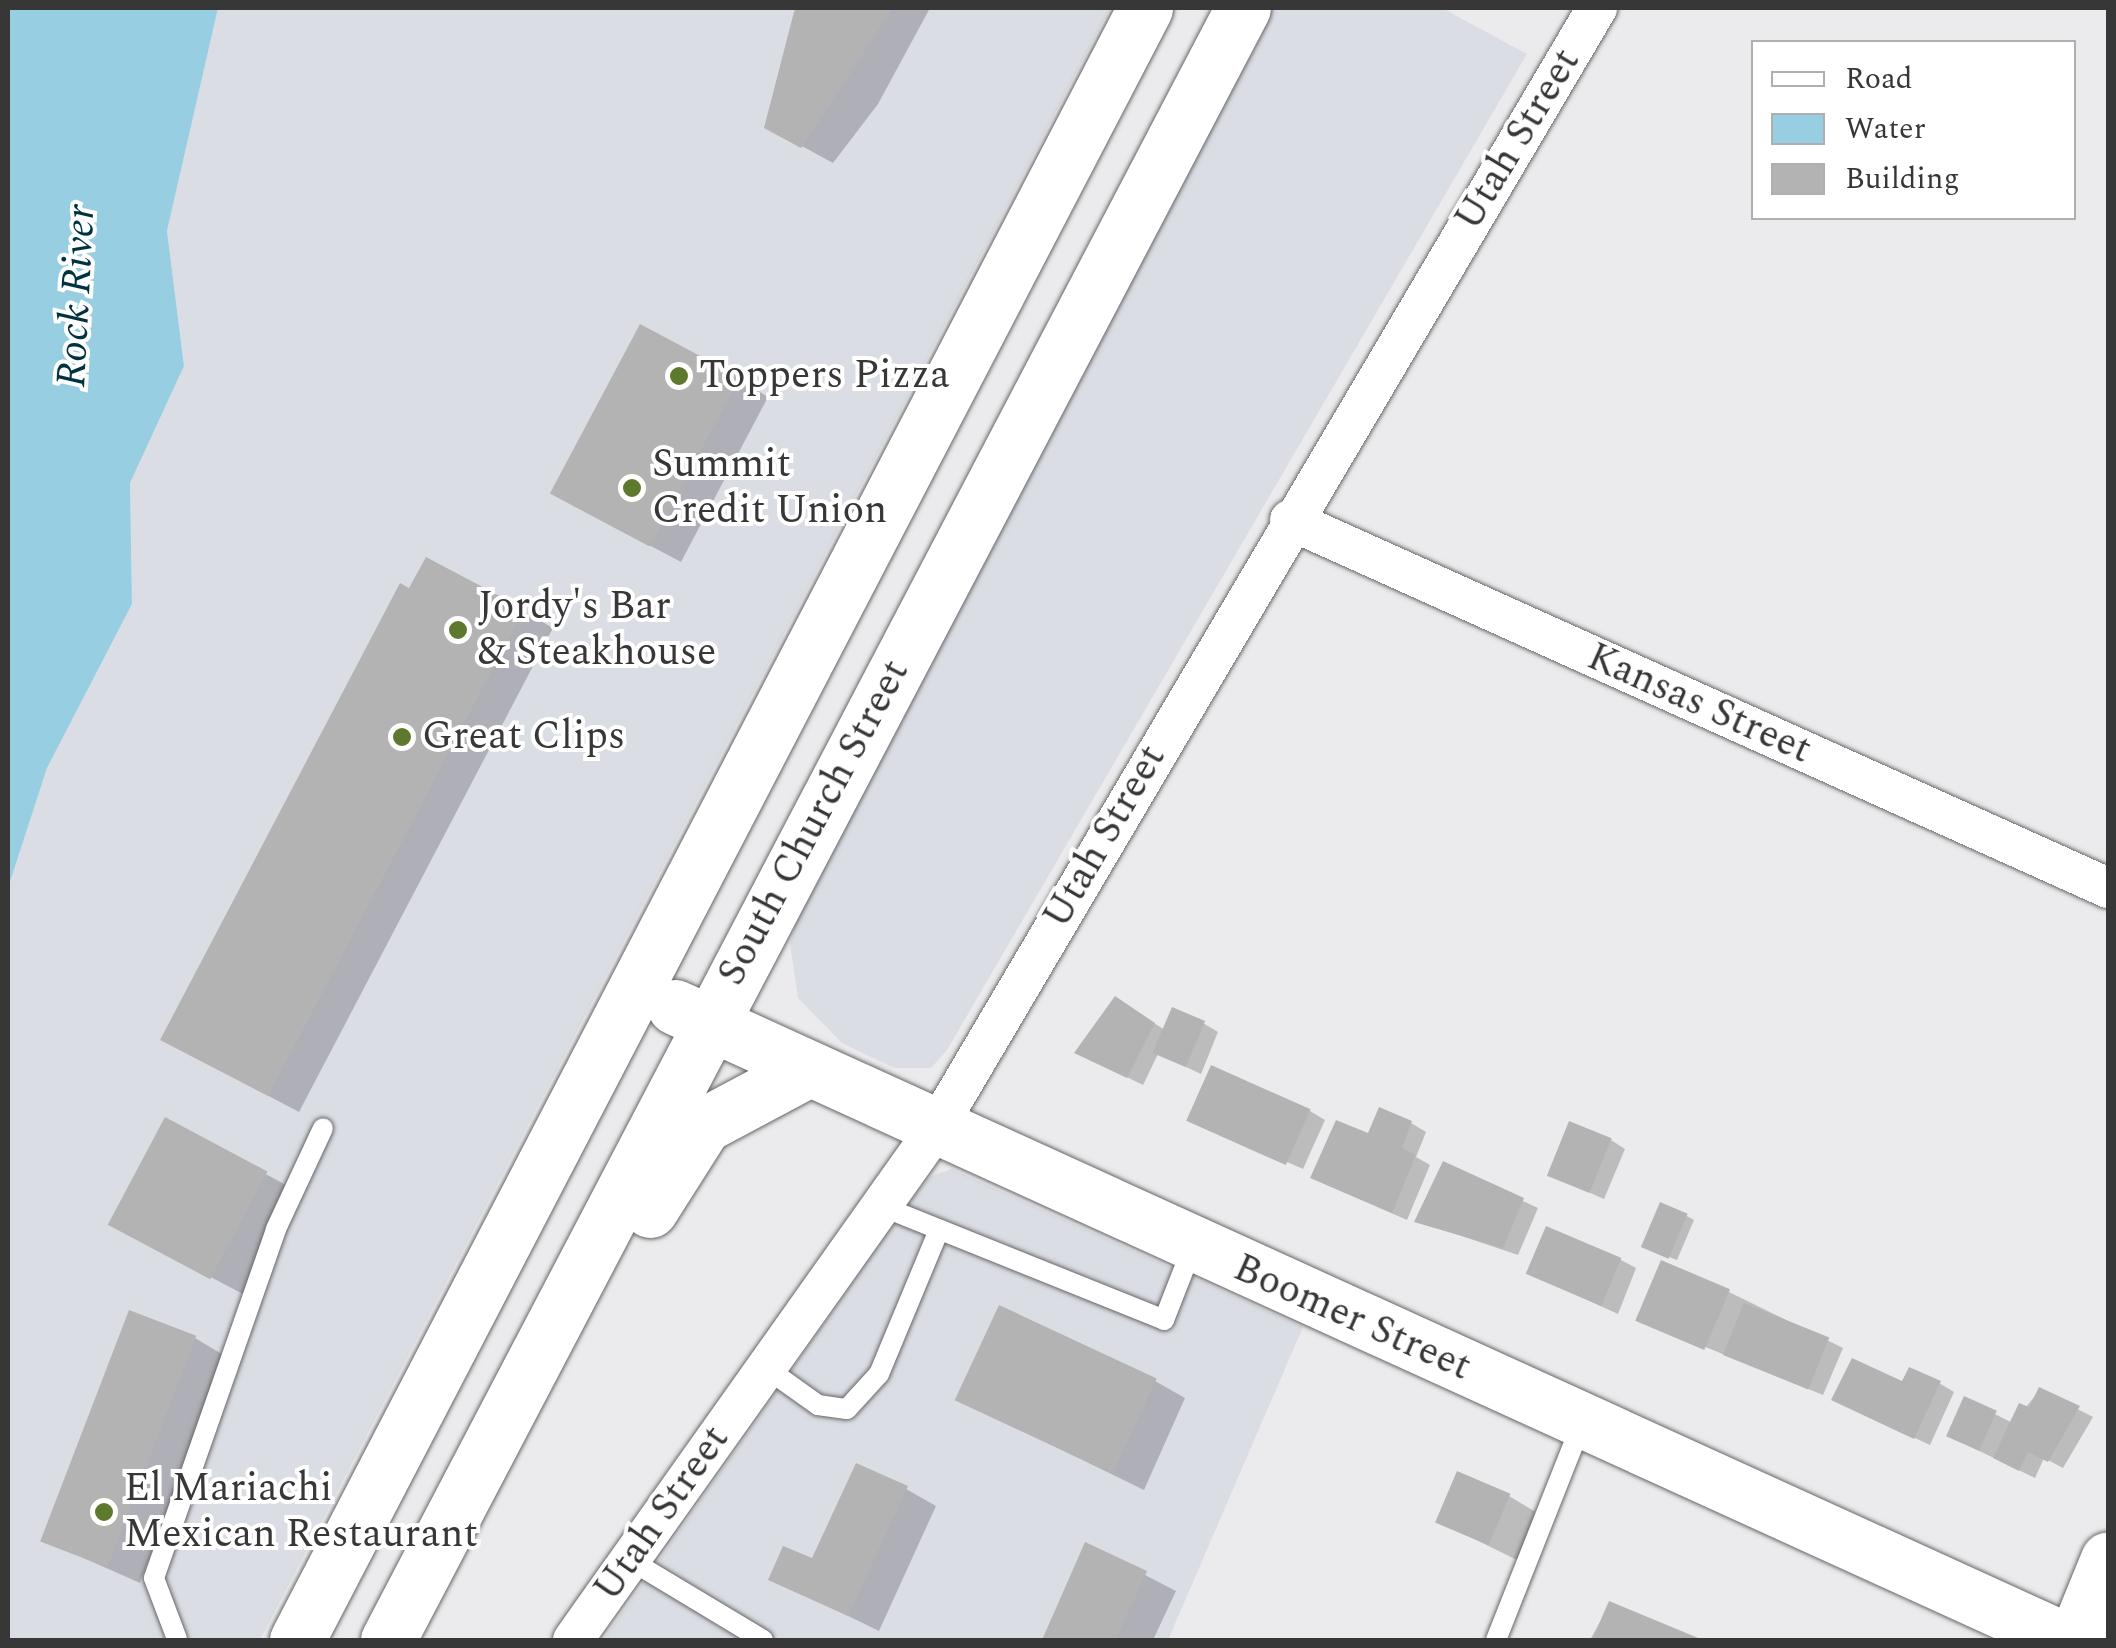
<!DOCTYPE html>
<style>
body{margin:0}
#map{position:relative;width:2116px;height:1648px;overflow:hidden;background:#ebebed;font-family:Spectral,serif}
div>[style]{position:absolute}
.built>*{inset:0;background:#dbdde5}
.water>*{inset:0;background:#98cee2}
.shadow>*{inset:0;background:#0003}
.building>*{inset:0;background:#b4b3b3;transform-origin:0 0}
.roads{filter:drop-shadow(0 0 2px #676768) drop-shadow(0 0 2px #676768)}
.lane>*{height:20px;margin:-10px;padding:0 10px;transform-origin:10px;border-radius:10px;background:#fff}
.street>*{height:40px;margin:-20px;padding:0 20px;transform-origin:20px;border-radius:20px;background:#fff}
.secondary>*{height:55px;margin:-27.5px;padding:0 27.5px;transform-origin:27.5px;border-radius:27.5px;background:#fff}
.dots>*{width:28px;height:28px;translate:-50% -50%;box-sizing:border-box;border:5px solid #fff;border-radius:50%}
span{translate:-50% -50%;white-space:nowrap;text-align:center;line-height:1.15;-webkit-text-stroke:8px #fff;paint-order:stroke}
.street-label{font-size:40px;color:#373738}
.poi-label{font-size:40px;color:#373738}
.left{translate:0 -50%;text-align:left}
.water-label{font-size:42px;color:#003240;font-style:italic}
.frame{position:absolute;inset:0;border:10px solid #373738;pointer-events:none}
.legend{position:absolute;left:1751px;top:40px;width:325px;height:180px;box-sizing:border-box;background:#fff;border:2px solid #afafaf;margin:0;padding:12px 18px;list-style:none;font-size:30px;color:#373738}
.legend li{display:flex;align-items:center;gap:20px;height:50px}
.legend b{width:50px;border:2px solid #afafaf}
</style>
<div id="map">
<div class="built">
<div style="clip-path:polygon(218px 8px,1110px 8px,260px 1640px,8px 1640px,8px 888px,47px 768px,132px 604px,130px 483px,184px 366px,167px 231px)"></div>
<div style="clip-path:polygon(1266px 8px,1442px 8px,1527px 54px,947px 1050px,931px 1068px,894px 1068px,842px 1043px,798px 998px,790px 944px,797px 918px)"></div>
<div style="clip-path:polygon(952px 1169px,1303px 1327px,1168px 1640px,603px 1640px,912px 1198px,931px 1176px)"></div>
</div>
<div class="water">
<div style="clip-path:polygon(8px 8px,218px 8px,167px 231px,184px 366px,130px 483px,132px 604px,47px 768px,8px 888px)"></div>
</div>
<div class="shadow">
<div style="clip-path:polygon(797px 8px,930px 8px,878px 104px,833px 163px,767px 127px)"></div>
<div style="clip-path:polygon(738px 379px,768px 397px,681px 562px,583px 510px)"></div>
<div style="clip-path:polygon(523px 611px,553px 628px,299px 1112px,193px 1056px)"></div>
<div style="clip-path:polygon(1130px 1008px,1165px 1030px,1203px 1023px,1218px 1032px,1201px 1074px,1158px 1054px,1143px 1085px,1092px 1060px)"></div>
<div style="clip-path:polygon(1310px 1111px,1325px 1120px,1303px 1169px,1191px 1120px)"></div>
<div style="clip-path:polygon(166px 1120px,297px 1191px,243px 1294px,142px 1241px)"></div>
<div style="clip-path:polygon(1411px 1123px,1426px 1132px,1416px 1157px,1430px 1165px,1407px 1220px,1327px 1185px)"></div>
<div style="clip-path:polygon(1611px 1140px,1625px 1149px,1604px 1199px,1550px 1175px)"></div>
<div style="clip-path:polygon(1444px 1164px,1538px 1208px,1518px 1255px,1417px 1221px)"></div>
<div style="clip-path:polygon(1687px 1216px,1694px 1220px,1677px 1260px,1649px 1250px)"></div>
<div style="clip-path:polygon(1621px 1260px,1636px 1268px,1618px 1314px,1528px 1273px)"></div>
<div style="clip-path:polygon(1729px 1292px,1843px 1348px,1823px 1395px,1637px 1319px)"></div>
<div style="clip-path:polygon(195px 1338px,225px 1356px,140px 1583px,45px 1541px)"></div>
<div style="clip-path:polygon(1155px 1381px,1185px 1398px,1144px 1490px,958px 1399px)"></div>
<div style="clip-path:polygon(1939px 1383px,1954px 1392px,1930px 1445px,1849px 1407px,1903px 1384px)"></div>
<div style="clip-path:polygon(2040px 1390px,2093px 1417px,2063px 1468px,2044px 1458px,2035px 1478px,1965px 1444px,1966px 1400px,2013px 1423px)"></div>
<div style="clip-path:polygon(906px 1489px,936px 1506px,879px 1631px,772px 1579px,813px 1561px)"></div>
<div style="clip-path:polygon(1509px 1496px,1539px 1514px,1519px 1561px,1438px 1521px)"></div>
<div style="clip-path:polygon(1087px 1545px,1176px 1591px,1153px 1640px,1044px 1640px)"></div>
<div style="clip-path:polygon(1610px 1604px,1696px 1640px,1590px 1640px)"></div>
</div>
<div class="building">
<div style="clip-path:polygon(795px 8px,893px 8px,801px 148px,764px 128px)"></div>
<div style="left:640px;top:324px;width:113px;height:192px;rotate:28deg"></div>
<div style="clip-path:polygon(426px 557px,524px 609px,268px 1096px,160px 1040px,400px 583px,409px 588px)"></div>
<div style="clip-path:polygon(1115px 996px,1155px 1023px,1127px 1078px,1074px 1053px)"></div>
<div style="left:1172px;top:1007px;width:36px;height:50px;rotate:23deg"></div>
<div style="left:1211px;top:1065px;width:109px;height:61px;rotate:24deg"></div>
<div style="clip-path:polygon(1379px 1107px,1412px 1121px,1402px 1148px,1416px 1155px,1392px 1213px,1310px 1178px,1336px 1120px,1368px 1133px)"></div>
<div style="left:165px;top:1117px;width:116px;height:122px;rotate:28deg"></div>
<div style="left:1569px;top:1121px;width:46px;height:59px;rotate:22deg"></div>
<div style="clip-path:polygon(1443px 1161px,1524px 1198px,1503px 1248px,1414px 1222px)"></div>
<div style="left:1660px;top:1202px;width:30px;height:49px;rotate:23deg"></div>
<div style="left:1546px;top:1226px;width:82px;height:52px;rotate:23deg"></div>
<div style="left:1661px;top:1260px;width:75px;height:66px;rotate:23deg"></div>
<div style="left:1744px;top:1303px;width:92px;height:56px;rotate:22deg"></div>
<div style="left:999px;top:1305px;width:174px;height:105px;rotate:25deg"></div>
<div style="left:129px;top:1310px;width:72px;height:248px;rotate:21deg"></div>
<div style="clip-path:polygon(1852px 1358px,1902px 1381px,1909px 1367px,1941px 1381px,1914px 1439px,1831px 1400px)"></div>
<div style="clip-path:polygon(2039px 1387px,2080px 1406px,2048px 1462px,2028px 1452px,2019px 1471px,1993px 1458px,2019px 1403px,2029px 1407px)"></div>
<div style="left:1964px;top:1396px;width:36px;height:44px;rotate:24deg"></div>
<div style="clip-path:polygon(856px 1463px,908px 1486px,848px 1616px,768px 1580px,783px 1546px,812px 1558px)"></div>
<div style="left:1457px;top:1471px;width:58px;height:56px;rotate:23deg"></div>
<div style="clip-path:polygon(1085px 1542px,1147px 1571px,1115px 1640px,1042px 1640px)"></div>
<div style="clip-path:polygon(1609px 1601px,1703px 1640px,1592px 1640px)"></div>
</div>
<div class="roads">
<div class="lane">
<div style="left:881px;top:1206px;width:305px;rotate:21.9deg"></div>
<div style="left:1164px;top:1320px;width:79px;rotate:-68.6deg"></div>
<div style="left:766px;top:1368px;width:64px;rotate:35.4deg"></div>
<div style="left:818px;top:1405px;width:29px;rotate:8deg"></div>
<div style="left:847px;top:1409px;width:47px;rotate:-47.6deg"></div>
<div style="left:879px;top:1374px;width:156px;rotate:-67.4deg"></div>
<div style="left:630px;top:1560px;width:155px;rotate:31deg"></div>
<div style="left:177px;top:1639px;width:65px;rotate:-110.7deg"></div>
<div style="left:154px;top:1578px;width:370px;rotate:-70.7deg"></div>
<div style="left:276px;top:1229px;width:111px;rotate:-65deg"></div>
<div style="left:1496px;top:1640px;width:231px;rotate:-68.4deg"></div>
</div>
<div class="street">
<div style="left:1290px;top:520px;width:897px;rotate:24.22deg"></div>
<div style="left:573px;top:1640px;width:625px;rotate:-54.63deg"></div>
<div style="left:935px;top:1130px;width:1303px;rotate:-59.46deg"></div>
</div>
<div class="secondary">
<div style="left:675px;top:1007px;width:1527px;rotate:24.48deg"></div>
<div style="left:650px;top:1210px;width:101px;rotate:-57.6deg"></div>
<div style="left:704px;top:1125px;width:119px;rotate:-28.1deg"></div>
<div style="left:297px;top:1640px;width:1839px;rotate:-62.54deg"></div>
<div style="left:388px;top:1640px;width:1842px;rotate:-62.35deg"></div>
<div style="left:2075px;top:1640px;width:87px;rotate:-67.8deg"></div>
</div>
</div>
<div class="dots">
<div style="left:679px;top:376px;background:#5d792d"></div>
<div style="left:632px;top:488px;background:#5d792d"></div>
<div style="left:458px;top:630px;background:#5d792d"></div>
<div style="left:402px;top:737px;background:#5d792d"></div>
<div style="left:104px;top:1512px;background:#5d792d"></div>
</div>
<div class="street-label">
<span style="left:1518px;top:140px;rotate:-59deg">Utah Street</span>
<span style="left:1699px;top:704px;rotate:24deg">Kansas Street</span>
<span style="left:814px;top:823px;rotate:-62deg">South Church Street</span>
<span style="left:1105px;top:837px;rotate:-60deg">Utah Street</span>
<span style="left:1352px;top:1318px;rotate:24deg">Boomer Street</span>
<span style="left:662px;top:1514px;rotate:-55deg">Utah Street</span>
</div>
<div class="poi-label">
<span class="left" style="left:699px;top:376px">Toppers Pizza</span>
<span class="left" style="left:652px;top:488px">Summit<br>Credit Union</span>
<span class="left" style="left:478px;top:630px">Jordy's Bar<br>&amp; Steakhouse</span>
<span class="left" style="left:422px;top:737px">Great Clips</span>
<span class="left" style="left:124px;top:1512px">El Mariachi<br>Mexican Restaurant</span>
</div>
<div class="water-label">
<span style="left:77px;top:296px;rotate:-87deg">Rock River</span>
</div>
<div class="frame"></div>
<ul class="legend">
<li><b style="height:12px;background:#fff"></b>Road</li>
<li><b style="height:28px;background:#98cee2"></b>Water</li>
<li><b style="height:28px;background:#b4b3b3"></b>Building</li>
</ul>
</div>
